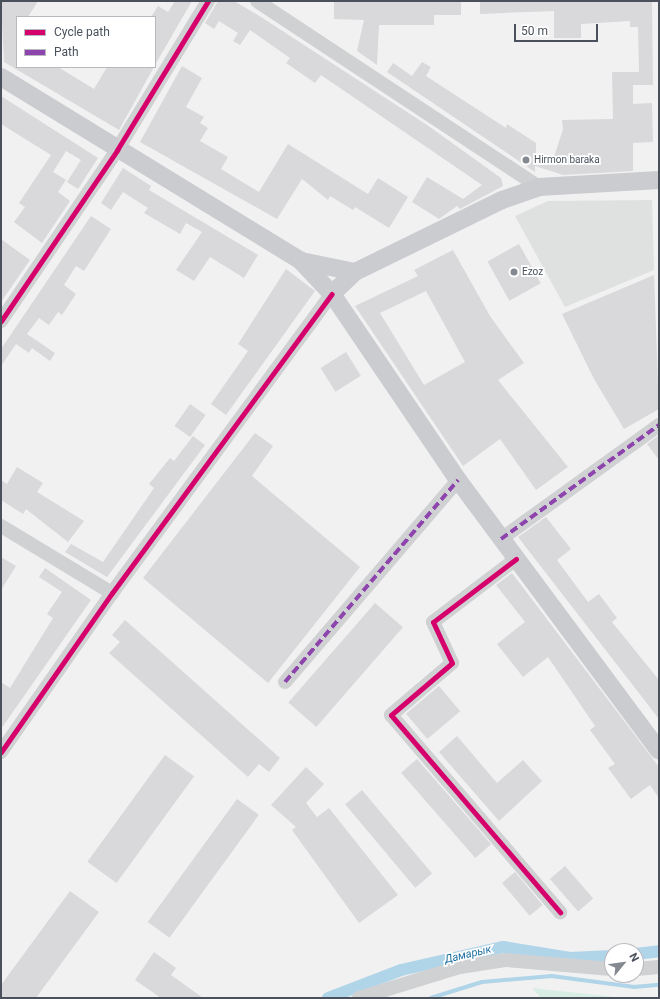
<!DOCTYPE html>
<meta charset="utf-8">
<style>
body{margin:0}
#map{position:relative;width:660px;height:999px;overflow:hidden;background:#f1f1f1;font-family:Roboto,sans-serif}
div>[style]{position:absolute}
.education>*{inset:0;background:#dfe0e0}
.green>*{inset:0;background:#d8eee4}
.stream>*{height:3.5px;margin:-1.75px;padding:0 1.75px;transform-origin:1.75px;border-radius:1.75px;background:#b0d4e8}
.canal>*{height:12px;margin:-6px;padding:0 6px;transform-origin:6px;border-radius:6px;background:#b0d4e8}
.building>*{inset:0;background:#d9d9db;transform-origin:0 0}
.minor>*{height:14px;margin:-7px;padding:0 7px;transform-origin:7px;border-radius:7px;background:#d0d1d3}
.major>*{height:18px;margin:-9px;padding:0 9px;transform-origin:9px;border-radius:9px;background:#cbccd0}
.quiet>*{height:4px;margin-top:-2px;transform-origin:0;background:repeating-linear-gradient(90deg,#8e44ad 0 8px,transparent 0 12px)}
.cycleway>*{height:5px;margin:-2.5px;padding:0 2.5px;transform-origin:2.5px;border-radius:2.5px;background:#d6006c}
.dots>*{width:11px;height:11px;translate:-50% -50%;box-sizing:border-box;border:2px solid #fff;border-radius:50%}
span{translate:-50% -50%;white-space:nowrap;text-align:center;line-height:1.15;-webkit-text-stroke:3.5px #fff;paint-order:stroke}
.poi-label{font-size:10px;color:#4a515c}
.left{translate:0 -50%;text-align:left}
.water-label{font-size:11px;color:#1a6f9f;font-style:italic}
.frame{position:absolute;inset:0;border:2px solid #4a515c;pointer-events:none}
.legend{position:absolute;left:16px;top:16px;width:140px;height:52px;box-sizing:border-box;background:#fff;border:1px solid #b7b9be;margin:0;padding:5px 7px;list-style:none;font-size:12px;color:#4a515c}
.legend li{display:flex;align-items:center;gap:8px;height:20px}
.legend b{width:20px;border:1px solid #b7b9be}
.north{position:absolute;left:604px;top:943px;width:40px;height:40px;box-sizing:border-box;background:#fff;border:1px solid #b7b9be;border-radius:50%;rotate:61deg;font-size:11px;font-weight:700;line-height:16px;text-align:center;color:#4a515c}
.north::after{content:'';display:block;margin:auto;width:14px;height:18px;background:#848990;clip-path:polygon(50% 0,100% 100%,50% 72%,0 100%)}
.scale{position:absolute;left:514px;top:24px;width:84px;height:18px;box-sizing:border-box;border:2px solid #4a515c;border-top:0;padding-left:5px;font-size:12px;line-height:14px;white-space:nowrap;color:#4a515c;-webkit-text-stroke:3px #fff;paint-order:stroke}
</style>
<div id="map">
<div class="education">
<div style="clip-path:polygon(652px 200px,654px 270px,565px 307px,515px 216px,548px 201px)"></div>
</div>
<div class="green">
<div style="clip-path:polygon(532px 988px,625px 998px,541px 998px)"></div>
</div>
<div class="stream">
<div style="left:431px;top:998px;width:53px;rotate:-17.4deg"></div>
<div style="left:482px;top:982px;width:70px;rotate:-4.9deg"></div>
<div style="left:552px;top:976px;width:83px;rotate:7.6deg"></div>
<div style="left:634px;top:987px;width:25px;rotate:-5deg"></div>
</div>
<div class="canal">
<div style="left:636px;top:954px;width:23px;rotate:-7deg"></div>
<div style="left:328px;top:998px;width:78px;rotate:-21deg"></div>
<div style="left:401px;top:970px;width:105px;rotate:-12.7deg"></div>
<div style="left:503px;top:947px;width:68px;rotate:9.3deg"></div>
<div style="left:570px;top:958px;width:42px;rotate:-2.7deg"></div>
</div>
<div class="building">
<div style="clip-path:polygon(1px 1px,38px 1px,28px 17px,17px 17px,17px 67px,58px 67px,94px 89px,107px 67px,154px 67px,119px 130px,4px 62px)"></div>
<div style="clip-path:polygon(175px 1px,192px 1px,155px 65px,155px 17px,151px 17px,158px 6px,168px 12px)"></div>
<div style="clip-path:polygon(218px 1px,234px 1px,261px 17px,427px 125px,501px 178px,503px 186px,460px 209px,457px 206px,439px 219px,412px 202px,427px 177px,463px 199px,482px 185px,321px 75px,315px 83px,286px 63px,290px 58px,250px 30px,240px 45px,233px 41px,238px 33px,219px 21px,214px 29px,205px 23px)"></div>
<div style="clip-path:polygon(334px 1px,461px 1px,461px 15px,434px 15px,434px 25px,379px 25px,377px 65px,357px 51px,364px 20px,334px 19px)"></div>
<div style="clip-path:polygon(480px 1px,652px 1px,653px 85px,633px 85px,633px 104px,652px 103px,653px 142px,633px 143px,633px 171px,563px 175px,535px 166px,535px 172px,387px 72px,393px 63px,412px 76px,422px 62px,431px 67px,426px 76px,506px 128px,507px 124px,536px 143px,536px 156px,553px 160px,563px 129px,562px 120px,613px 119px,612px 72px,639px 72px,638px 27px,630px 27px,630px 21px,581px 24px,581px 38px,554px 38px,554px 11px,480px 14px)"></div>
<div style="clip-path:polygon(182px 66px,202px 78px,186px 107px,204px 117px,200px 123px,208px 128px,200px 141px,228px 157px,221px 169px,259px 192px,288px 144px,368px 194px,378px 178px,408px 197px,389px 228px,355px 207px,353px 210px,330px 196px,328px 200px,302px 179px,277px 219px,140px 142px)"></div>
<div style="clip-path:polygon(1px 96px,98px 158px,78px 189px,67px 182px,81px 160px,66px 151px,53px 172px,66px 180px,58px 192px,70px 201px,42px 243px,14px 222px,25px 207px,19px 203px,51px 155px,1px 124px)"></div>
<div style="clip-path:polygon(123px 168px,151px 186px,149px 190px,258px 255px,244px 278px,210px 257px,194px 281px,176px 270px,202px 232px,186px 223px,180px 234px,144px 213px,148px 208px,123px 192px,111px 210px,101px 203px)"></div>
<div style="clip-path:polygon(91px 216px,111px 229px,84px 271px,76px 266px,64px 285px,76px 294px,62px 315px,58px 312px,49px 325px,39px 318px,27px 334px,55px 353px,50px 361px,32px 348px,29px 353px,16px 344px,1px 366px,1px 349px)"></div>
<div style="clip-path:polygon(1px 239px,30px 260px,1px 302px)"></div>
<div style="left:519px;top:244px;width:45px;height:36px;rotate:61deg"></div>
<div style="clip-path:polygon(evenodd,453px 250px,490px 316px,524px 363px,498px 380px,568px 467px,536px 490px,500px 439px,463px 466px,355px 306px,418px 276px,414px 270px,453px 250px,426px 291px,465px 362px,424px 385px,380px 313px,426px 291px)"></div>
<div style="clip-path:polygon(286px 269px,315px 291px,226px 415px,211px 404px,248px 351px,238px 344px)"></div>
<div style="clip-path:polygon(654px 275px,659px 409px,624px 429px,594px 379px,562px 314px)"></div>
<div style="left:346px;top:352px;width:28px;height:30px;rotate:58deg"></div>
<div style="left:190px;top:404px;width:19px;height:27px;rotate:35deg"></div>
<div style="clip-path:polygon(255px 433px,273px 446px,252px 476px,360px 567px,268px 683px,143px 578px)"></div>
<div style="clip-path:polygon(659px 435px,659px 460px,647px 444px)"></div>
<div style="clip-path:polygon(193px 436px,205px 445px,107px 577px,65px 552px,71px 544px,103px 562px,154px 488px,149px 484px,170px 458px,174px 461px)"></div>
<div style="clip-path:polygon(17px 467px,43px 483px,37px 492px,84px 521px,68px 542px,26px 509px,23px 514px,1px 500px,1px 480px,7px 484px)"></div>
<div style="clip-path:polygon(546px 517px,571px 549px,557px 560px,588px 602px,599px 594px,617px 618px,612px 622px,659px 680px,659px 719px,518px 537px)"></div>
<div style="clip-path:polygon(1px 557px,16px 566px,1px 590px)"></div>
<div style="clip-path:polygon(45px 568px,91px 600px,1px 729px,1px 682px,10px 688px,53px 618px,47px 614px,62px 592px,39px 577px)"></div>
<div style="clip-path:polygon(512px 573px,659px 767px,659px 798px,650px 785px,631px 799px,608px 768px,615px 764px,590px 730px,595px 726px,548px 657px,523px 677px,497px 644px,525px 622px,496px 585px)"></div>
<div style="left:375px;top:603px;width:37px;height:132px;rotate:41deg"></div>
<div style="clip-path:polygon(125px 620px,280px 758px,269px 772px,259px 764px,248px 777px,109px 653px,120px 642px,112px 635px)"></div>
<div style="left:439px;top:686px;width:33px;height:43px;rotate:50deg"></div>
<div style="clip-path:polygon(457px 736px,497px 783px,523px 760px,542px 781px,499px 821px,439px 752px)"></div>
<div style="left:165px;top:755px;width:36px;height:132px;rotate:36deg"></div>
<div style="left:417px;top:759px;width:113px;height:21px;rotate:49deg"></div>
<div style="clip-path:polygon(306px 767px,324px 784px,306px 803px,317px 817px,329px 808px,398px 895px,359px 923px,292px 830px,296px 827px,271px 805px)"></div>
<div style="left:362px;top:790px;width:109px;height:22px;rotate:50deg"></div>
<div style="left:237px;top:799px;width:27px;height:152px;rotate:36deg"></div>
<div style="left:565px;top:866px;width:43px;height:20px;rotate:49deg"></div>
<div style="left:515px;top:872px;width:43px;height:17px;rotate:50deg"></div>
<div style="clip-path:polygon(70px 891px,99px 912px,36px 998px,1px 998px,1px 985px)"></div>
<div style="clip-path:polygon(154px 952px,176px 968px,171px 975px,203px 998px,161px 998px,135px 980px)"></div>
</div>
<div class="minor">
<div style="left:257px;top:1px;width:338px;rotate:33.4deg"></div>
<div style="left:1px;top:321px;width:207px;rotate:-55.8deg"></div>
<div style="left:117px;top:150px;width:175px;rotate:-58.6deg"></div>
<div style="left:1px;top:526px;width:130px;rotate:31.1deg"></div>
<div style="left:501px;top:539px;width:195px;rotate:-35.8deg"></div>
<div style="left:516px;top:559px;width:104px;rotate:142.8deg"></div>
<div style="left:433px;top:622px;width:45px;rotate:65.1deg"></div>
<div style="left:452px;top:663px;width:80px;rotate:139.6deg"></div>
<div style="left:391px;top:715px;width:260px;rotate:49.4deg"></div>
<div style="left:285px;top:682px;width:266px;rotate:-49.4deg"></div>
<div style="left:1px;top:752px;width:194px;rotate:-55.1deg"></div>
<div style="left:112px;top:593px;width:371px;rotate:-53.7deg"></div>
<div style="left:636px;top:969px;width:23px;rotate:-5deg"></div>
<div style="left:359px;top:998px;width:106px;rotate:-17.1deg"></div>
<div style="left:460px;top:967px;width:47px;rotate:-8.7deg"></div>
<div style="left:506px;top:960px;width:106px;rotate:4.9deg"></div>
</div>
<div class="major">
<div style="left:1px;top:77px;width:352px;rotate:31.5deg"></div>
<div style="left:301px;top:261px;width:45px;rotate:46.8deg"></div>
<div style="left:332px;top:294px;width:32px;rotate:-44deg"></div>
<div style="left:355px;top:272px;width:164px;rotate:-26.1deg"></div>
<div style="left:502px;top:200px;width:39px;rotate:-19deg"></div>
<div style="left:539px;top:187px;width:120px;rotate:-3.3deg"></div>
<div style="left:301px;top:261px;width:55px;rotate:11.5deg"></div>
<div style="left:332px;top:294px;width:225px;rotate:55.9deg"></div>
<div style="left:458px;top:480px;width:337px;rotate:53.4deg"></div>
</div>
<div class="quiet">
<div style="left:501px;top:539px;width:195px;rotate:-35.8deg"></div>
<div style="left:285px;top:682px;width:266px;rotate:-49.4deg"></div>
</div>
<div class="cycleway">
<div style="left:1px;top:321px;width:207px;rotate:-55.8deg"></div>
<div style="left:117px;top:150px;width:175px;rotate:-58.6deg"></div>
<div style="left:516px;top:559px;width:104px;rotate:142.8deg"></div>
<div style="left:433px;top:622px;width:45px;rotate:65.1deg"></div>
<div style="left:452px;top:663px;width:80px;rotate:139.6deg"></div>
<div style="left:391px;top:715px;width:260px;rotate:49.4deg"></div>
<div style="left:1px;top:752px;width:194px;rotate:-55.1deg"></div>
<div style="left:112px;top:593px;width:371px;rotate:-53.7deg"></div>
</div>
<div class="dots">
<div style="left:526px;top:160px;background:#848990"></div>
<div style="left:514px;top:272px;background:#848990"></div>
</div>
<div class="poi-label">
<span class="left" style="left:534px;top:160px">Hirmon baraka</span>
<span class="left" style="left:522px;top:272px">Ezoz</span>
</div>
<div class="water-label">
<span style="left:468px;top:955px;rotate:-13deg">Дамарык</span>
</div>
<div class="frame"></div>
<ul class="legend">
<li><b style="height:5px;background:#d6006c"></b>Cycle path</li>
<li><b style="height:5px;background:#8e44ad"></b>Path</li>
</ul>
<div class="north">N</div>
<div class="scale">50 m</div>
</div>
